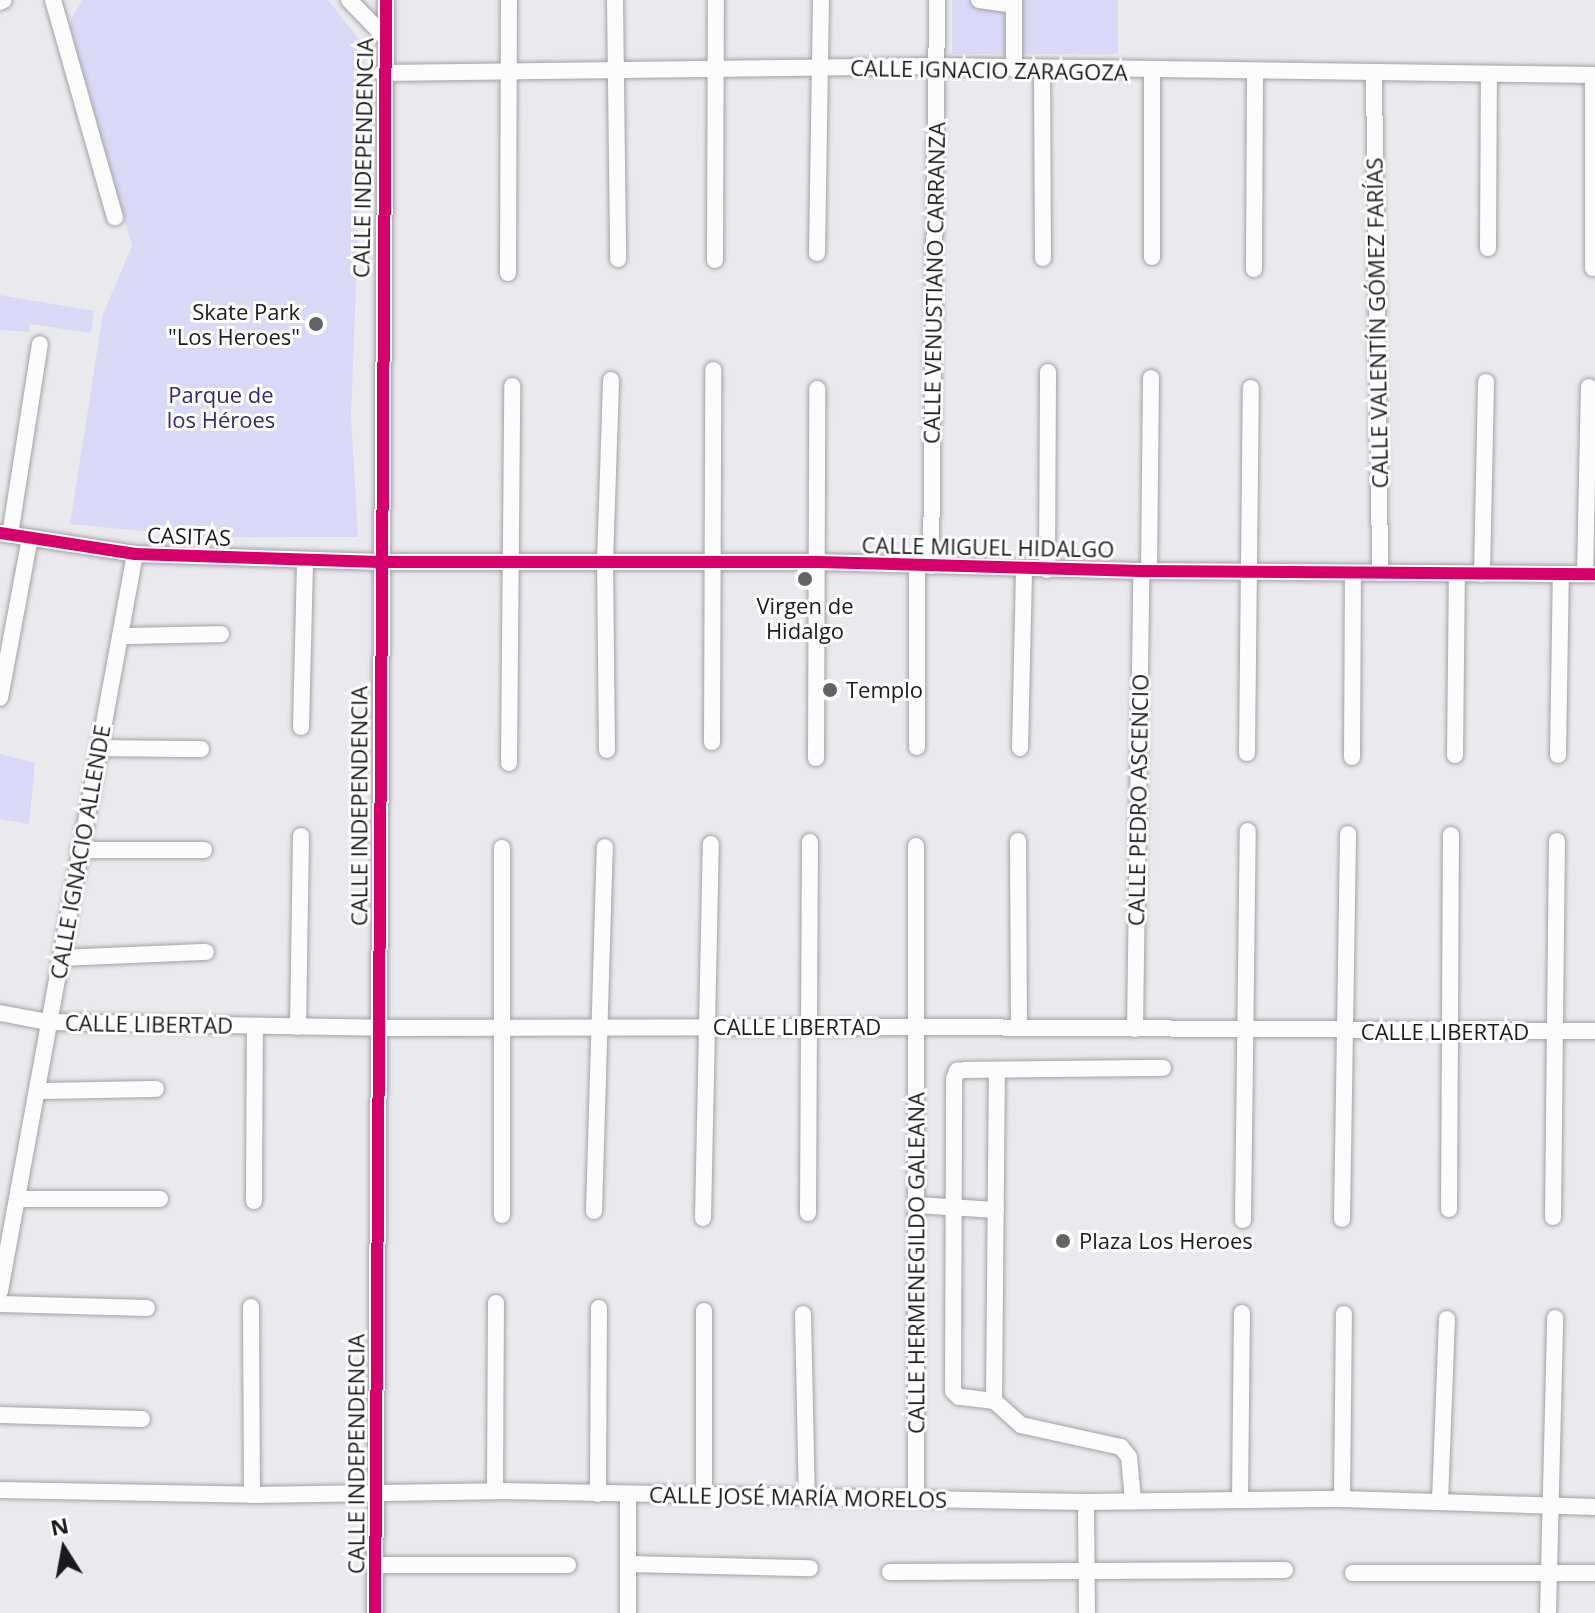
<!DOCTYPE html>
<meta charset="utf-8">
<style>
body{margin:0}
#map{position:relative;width:1595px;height:1613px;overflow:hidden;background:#e9e9ee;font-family:"Open Sans",sans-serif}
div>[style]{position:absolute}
.green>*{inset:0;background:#dad8f7;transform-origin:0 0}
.roads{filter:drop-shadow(0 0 2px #a2a2a5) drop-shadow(0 0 2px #a2a2a5)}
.minor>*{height:16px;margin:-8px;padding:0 8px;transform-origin:8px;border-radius:8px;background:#fcfcfc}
.cycleway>*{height:12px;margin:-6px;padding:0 6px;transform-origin:6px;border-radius:6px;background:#d6006c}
.dots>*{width:22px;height:22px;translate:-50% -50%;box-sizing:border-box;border:4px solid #fff;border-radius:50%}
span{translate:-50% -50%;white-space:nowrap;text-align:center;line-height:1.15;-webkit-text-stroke:6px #fff;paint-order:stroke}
.street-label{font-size:22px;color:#1b1b1d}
.poi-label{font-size:22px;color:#1b1b1d}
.right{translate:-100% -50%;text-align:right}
.left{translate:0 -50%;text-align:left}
.park-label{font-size:22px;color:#382675}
.north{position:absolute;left:24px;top:1509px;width:80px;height:80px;-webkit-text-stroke:6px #fff;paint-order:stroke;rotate:349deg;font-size:22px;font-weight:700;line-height:32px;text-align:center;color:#1b1b1d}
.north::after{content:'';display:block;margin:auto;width:28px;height:36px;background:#1b1b1d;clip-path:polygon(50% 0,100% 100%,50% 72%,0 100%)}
</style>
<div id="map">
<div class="green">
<div style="clip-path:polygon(82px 0,328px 0,365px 47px,351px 416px,358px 537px,204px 537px,70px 524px,103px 314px,132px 246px,69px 23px)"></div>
<div style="left:952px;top:0;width:166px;height:54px"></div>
<div style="clip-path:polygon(0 295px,94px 311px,91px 333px,30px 324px,29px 332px,0 330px)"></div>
<div style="clip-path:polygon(0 754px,35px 763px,29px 824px,0 819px)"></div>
</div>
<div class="roads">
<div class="minor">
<div style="left:53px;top:0;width:226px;rotate:74.1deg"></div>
<div style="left:349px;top:0;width:50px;rotate:45.8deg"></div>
<div style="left:615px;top:0;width:259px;rotate:89.3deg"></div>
<div style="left:979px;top:0;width:35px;rotate:8deg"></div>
<div style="left:0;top:2px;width:4px;rotate:-27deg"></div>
<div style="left:1014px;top:69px;width:69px;rotate:-90deg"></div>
<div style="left:1042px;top:70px;width:188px;rotate:89.7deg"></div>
<div style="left:382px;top:73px;width:555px;rotate:-0.72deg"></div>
<div style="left:937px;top:66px;width:658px;rotate:0.78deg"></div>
<div style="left:1374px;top:74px;width:499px;rotate:89.3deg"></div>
<div style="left:1488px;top:248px;width:173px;rotate:-89.7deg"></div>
<div style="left:817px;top:253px;width:253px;rotate:-89.1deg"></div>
<div style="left:1152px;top:257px;width:186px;rotate:-90deg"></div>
<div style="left:715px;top:260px;width:260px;rotate:-89.8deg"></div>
<div style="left:1593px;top:268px;width:193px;rotate:-90deg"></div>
<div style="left:1254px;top:269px;width:196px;rotate:-89.7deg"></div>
<div style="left:508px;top:273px;width:273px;rotate:-89.8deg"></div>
<div style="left:0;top:533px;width:137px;rotate:8.8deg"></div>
<div style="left:135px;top:554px;width:244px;rotate:1.9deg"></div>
<div style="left:379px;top:562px;width:439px"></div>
<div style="left:818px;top:562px;width:323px;rotate:1.6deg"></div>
<div style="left:1141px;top:571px;width:454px;rotate:0.4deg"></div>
<div style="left:10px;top:535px;width:193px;rotate:-81.1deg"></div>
<div style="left:931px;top:566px;width:566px;rotate:-89.39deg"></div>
<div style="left:1047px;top:570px;width:198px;rotate:-89.7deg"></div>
<div style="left:1149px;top:571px;width:193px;rotate:-89.4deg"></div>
<div style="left:1482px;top:574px;width:192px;rotate:-88.8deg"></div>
<div style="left:1585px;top:574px;width:187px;rotate:-88.8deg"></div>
<div style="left:121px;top:636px;width:100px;rotate:-1.1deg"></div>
<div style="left:0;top:698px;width:163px;rotate:-79.4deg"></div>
<div style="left:301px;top:727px;width:167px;rotate:-88.6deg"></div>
<div style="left:712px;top:742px;width:372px;rotate:-89.8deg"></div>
<div style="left:917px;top:747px;width:180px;rotate:-90deg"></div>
<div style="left:99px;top:748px;width:102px;rotate:0.6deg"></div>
<div style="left:1020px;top:748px;width:179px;rotate:-88.7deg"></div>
<div style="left:607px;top:750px;width:187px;rotate:-90.6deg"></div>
<div style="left:605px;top:563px;width:183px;rotate:-88.1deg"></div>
<div style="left:1247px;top:753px;width:365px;rotate:-89.4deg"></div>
<div style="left:1455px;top:755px;width:181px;rotate:-89.4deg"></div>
<div style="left:1558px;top:755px;width:181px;rotate:-89.1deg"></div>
<div style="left:1352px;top:757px;width:184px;rotate:-89.7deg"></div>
<div style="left:816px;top:758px;width:369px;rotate:-89.8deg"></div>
<div style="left:509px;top:763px;width:377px;rotate:-89.5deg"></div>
<div style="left:1018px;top:841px;width:187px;rotate:89.7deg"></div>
<div style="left:502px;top:848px;width:367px;rotate:90deg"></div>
<div style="left:79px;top:850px;width:125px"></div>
<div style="left:61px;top:958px;width:145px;rotate:-2.4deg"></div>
<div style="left:0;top:1013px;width:49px;rotate:10.6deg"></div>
<div style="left:48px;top:1022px;width:331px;rotate:1deg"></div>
<div style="left:379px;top:1028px;width:538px;rotate:-0.11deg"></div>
<div style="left:917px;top:1027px;width:678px;rotate:0.34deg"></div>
<div style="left:298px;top:1027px;width:191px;rotate:-89.1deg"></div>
<div style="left:1135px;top:1029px;width:458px;rotate:-89.2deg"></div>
<div style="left:37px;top:1091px;width:119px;rotate:-1deg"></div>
<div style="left:19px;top:1199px;width:141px"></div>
<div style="left:254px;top:1201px;width:175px;rotate:-89.7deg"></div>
<div style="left:916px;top:1205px;width:80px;rotate:3.6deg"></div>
<div style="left:1449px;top:1209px;width:374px;rotate:-89.7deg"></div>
<div style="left:594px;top:1211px;width:364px;rotate:-88.3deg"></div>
<div style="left:808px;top:1213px;width:371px;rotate:-89.7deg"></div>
<div style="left:1553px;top:1217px;width:376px;rotate:-89.4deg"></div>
<div style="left:703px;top:1218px;width:374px;rotate:-88.8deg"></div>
<div style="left:1342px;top:1219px;width:385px;rotate:-89.1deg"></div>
<div style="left:1243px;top:1220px;width:389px;rotate:-89.3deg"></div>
<div style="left:0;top:1291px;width:749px;rotate:-79.62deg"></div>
<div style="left:0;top:1304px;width:147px;rotate:1.6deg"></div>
<div style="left:251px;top:1307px;width:188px;rotate:89.7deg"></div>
<div style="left:704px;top:1311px;width:185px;rotate:90deg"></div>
<div style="left:803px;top:1314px;width:184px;rotate:88.8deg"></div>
<div style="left:994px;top:1401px;width:331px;rotate:-89.5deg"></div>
<div style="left:0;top:1415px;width:142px;rotate:1.6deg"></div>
<div style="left:0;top:1490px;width:252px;rotate:1.1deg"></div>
<div style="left:252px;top:1495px;width:243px;rotate:-0.9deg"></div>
<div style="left:495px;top:1491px;width:591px;rotate:1.07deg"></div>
<div style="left:1086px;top:1502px;width:256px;rotate:-0.7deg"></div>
<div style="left:1342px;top:1499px;width:253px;rotate:1.8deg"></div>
<div style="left:495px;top:1491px;width:188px;rotate:-89.7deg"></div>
<div style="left:598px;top:1494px;width:186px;rotate:-89.7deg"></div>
<div style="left:628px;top:1495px;width:118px;rotate:90deg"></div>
<div style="left:916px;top:1499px;width:653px;rotate:-90deg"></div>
<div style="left:1240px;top:1499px;width:186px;rotate:-89.4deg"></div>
<div style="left:1342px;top:1499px;width:185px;rotate:-89.4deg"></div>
<div style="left:1133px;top:1500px;width:43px;rotate:-95.3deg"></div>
<div style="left:1129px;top:1457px;width:13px;rotate:-129deg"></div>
<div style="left:1121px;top:1447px;width:102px;rotate:-167.6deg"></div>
<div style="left:1021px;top:1425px;width:36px;rotate:-138deg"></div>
<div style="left:994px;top:1401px;width:35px;rotate:-173deg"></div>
<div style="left:959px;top:1397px;width:8px;rotate:-135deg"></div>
<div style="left:953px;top:1391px;width:312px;rotate:-89.8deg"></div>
<div style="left:954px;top:1079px;width:9px;rotate:-69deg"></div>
<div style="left:957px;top:1071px;width:9px;rotate:-6deg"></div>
<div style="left:966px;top:1070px;width:197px;rotate:-0.6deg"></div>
<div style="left:1440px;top:1501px;width:182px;rotate:-87.8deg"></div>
<div style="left:1086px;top:1502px;width:111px;rotate:89.5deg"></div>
<div style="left:628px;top:1564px;width:182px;rotate:1.3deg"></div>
<div style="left:375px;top:1565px;width:193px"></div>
<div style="left:890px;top:1572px;width:395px;rotate:-0.3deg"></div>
<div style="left:1353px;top:1573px;width:242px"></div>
<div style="left:375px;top:1613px;width:1613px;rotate:-89.61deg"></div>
<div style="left:1548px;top:1613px;width:295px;rotate:-88.6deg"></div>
</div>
</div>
<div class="cycleway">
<div style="left:0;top:533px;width:137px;rotate:8.8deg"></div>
<div style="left:135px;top:554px;width:244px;rotate:1.9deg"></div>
<div style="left:379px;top:562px;width:439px"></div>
<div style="left:818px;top:562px;width:323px;rotate:1.6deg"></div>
<div style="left:1141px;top:571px;width:454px;rotate:0.4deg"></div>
<div style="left:375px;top:1613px;width:1613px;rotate:-89.61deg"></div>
</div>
<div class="dots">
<div style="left:316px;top:324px;background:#636366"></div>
<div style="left:805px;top:579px;background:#636366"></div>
<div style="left:830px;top:690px;background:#636366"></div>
<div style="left:1063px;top:1241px;background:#636366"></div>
</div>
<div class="street-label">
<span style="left:989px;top:70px;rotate:1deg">CALLE IGNACIO ZARAGOZA</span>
<span style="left:363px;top:158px;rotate:-89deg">CALLE INDEPENDENCIA</span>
<span style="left:934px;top:283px;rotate:-89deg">CALLE VENUSTIANO CARRANZA</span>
<span style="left:1377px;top:323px;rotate:-91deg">CALLE VALENTÍN GÓMEZ FARÍAS</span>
<span style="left:189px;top:536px;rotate:2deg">CASITAS</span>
<span style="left:988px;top:547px;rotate:1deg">CALLE MIGUEL HIDALGO</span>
<span style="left:1138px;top:800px;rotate:-89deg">CALLE PEDRO ASCENCIO</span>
<span style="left:359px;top:806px;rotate:-90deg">CALLE INDEPENDENCIA</span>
<span style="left:80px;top:852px;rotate:-80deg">CALLE IGNACIO ALLENDE</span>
<span style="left:149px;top:1024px;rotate:1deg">CALLE LIBERTAD</span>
<span style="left:797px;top:1027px">CALLE LIBERTAD</span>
<span style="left:1445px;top:1032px">CALLE LIBERTAD</span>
<span style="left:916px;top:1263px;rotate:-90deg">CALLE HERMENEGILDO GALEANA</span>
<span style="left:356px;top:1454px;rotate:-90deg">CALLE INDEPENDENCIA</span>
<span style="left:798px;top:1497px;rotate:1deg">CALLE JOSÉ MARÍA MORELOS</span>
</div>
<div class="poi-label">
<span class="right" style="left:300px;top:324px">Skate Park<br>"Los Heroes"</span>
<span style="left:805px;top:618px">Virgen de<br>Hidalgo</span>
<span class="left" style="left:846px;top:690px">Templo</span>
<span class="left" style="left:1079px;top:1241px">Plaza Los Heroes</span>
</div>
<div class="park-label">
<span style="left:221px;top:407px">Parque de<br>los Héroes</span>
</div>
<div class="north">N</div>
</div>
